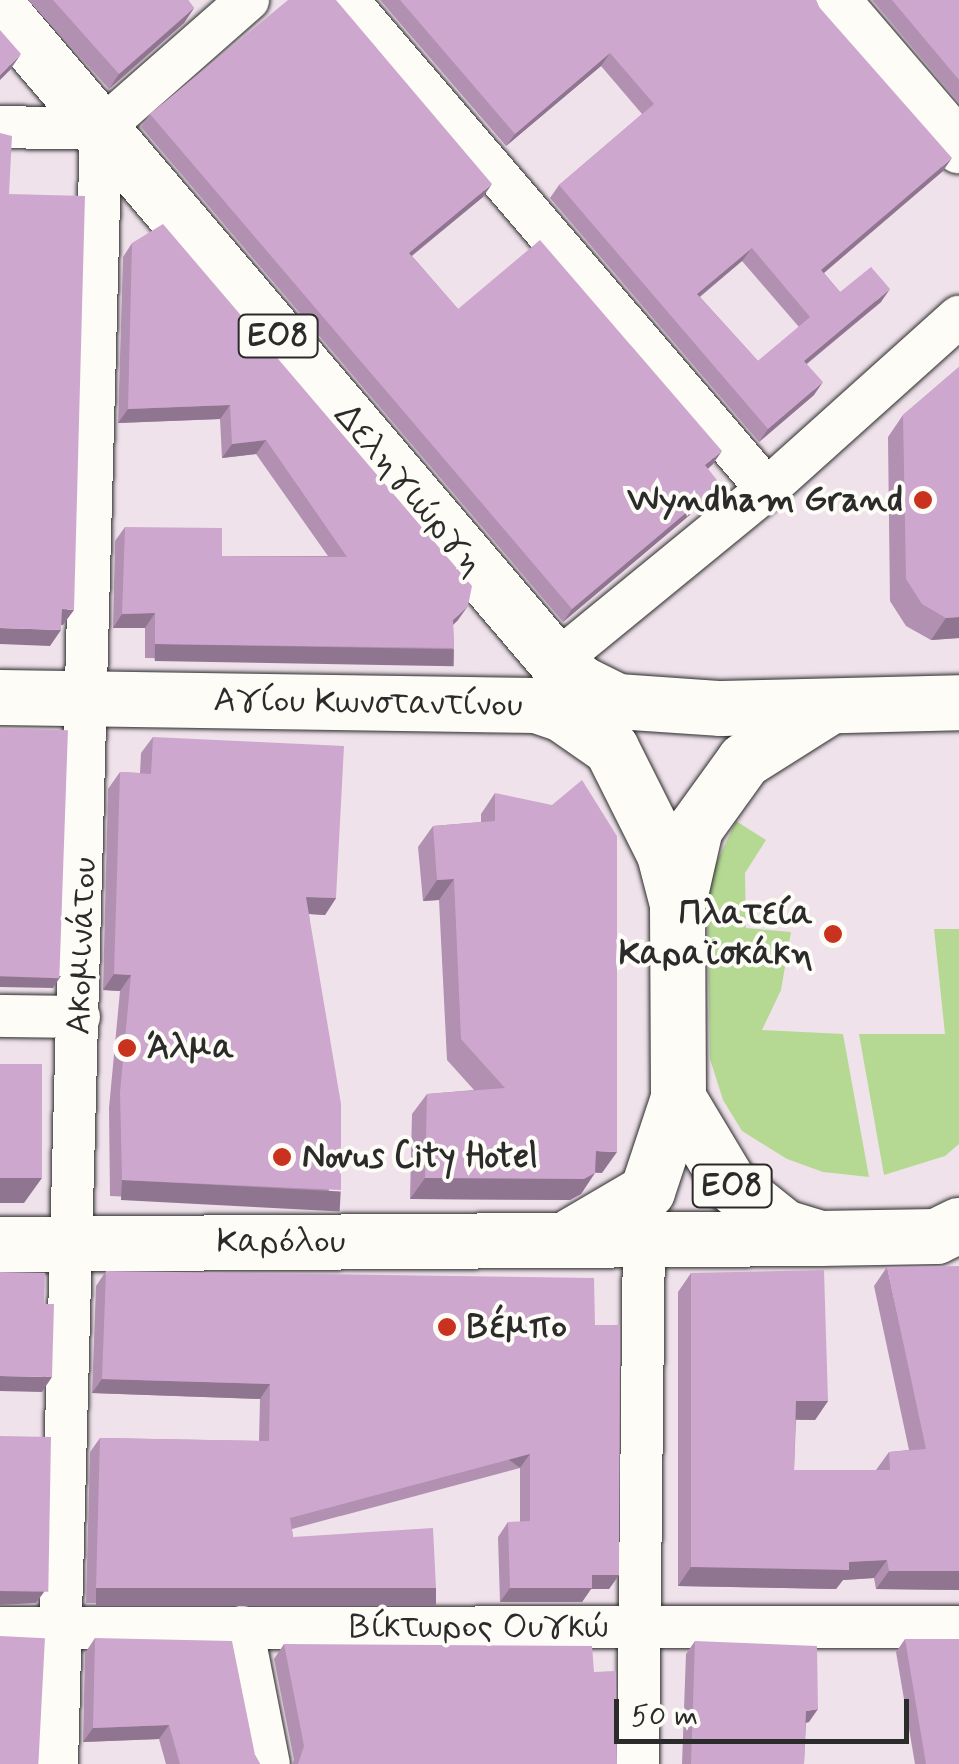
<!DOCTYPE html>
<meta charset="utf-8">
<style>
body{margin:0}
#map{position:relative;width:959px;height:1764px;overflow:hidden;background:#efe2eb;font-family:Mynerve,sans-serif}
div>[style]{position:absolute}
.green>*{inset:0;background:#b5d993}
.roads{filter:drop-shadow(0 0 2px #2b2b2b) drop-shadow(0 0 2px #2b2b2b)}
.minor>*{height:42px;margin:-21px;padding:0 21px;transform-origin:21px;border-radius:21px;background:#fdfcf7}
.tertiary>*{height:52px;margin:-26px;padding:0 26px;transform-origin:26px;border-radius:26px;background:#fdfcf7}
.secondary>*{height:55px;margin:-27.5px;padding:0 27.5px;transform-origin:27.5px;border-radius:27.5px;background:#fdfcf7}
.primary>*{height:55px;margin:-27.5px;padding:0 27.5px;transform-origin:27.5px;border-radius:27.5px;background:#fdfcf7}
.wall>*{inset:0;background:#b190b1}
.shaded-wall>*{inset:0;background:#907590;transform-origin:0 0}
.building>*{inset:0;background:#cea7ce;transform-origin:0 0}
.dots>*{width:28px;height:28px;translate:-50% -50%;box-sizing:border-box;border:5px solid #fdfcf7;border-radius:50%}
span{translate:-50% -50%;white-space:nowrap;text-align:center;line-height:1.15;-webkit-text-stroke:8px #fdfcf7;paint-order:stroke}
.shield-label span{padding:2px 8px;background:#fdfcf7;border:2px solid;border-radius:8px;-webkit-text-stroke-width:0}
.shield-label{font-size:32px;color:#2b2b2b;font-weight:700}
.street-label{font-size:35px;color:#2b2b2b}
.poi-label{font-size:35px;color:#2b2b2b;font-weight:700}
.right{translate:-100% -50%;text-align:right}
.left{translate:0 -50%;text-align:left}
.scale{position:absolute;left:614px;top:1699px;width:295px;height:45px;box-sizing:border-box;border:5px solid #2b2b2b;border-top:0;padding-left:12px;font-size:30px;line-height:35px;white-space:nowrap;color:#2b2b2b;-webkit-text-stroke:8px #fdfcf7;paint-order:stroke}
</style>
<div id="map">
<div class="green">
<div style="clip-path:polygon(736px 821px,766px 840px,745px 873px,746px 928px,791px 932px,781px 990px,762px 1030px,843px 1034px,869px 1177px,823px 1172px,787px 1159px,742px 1131px,723px 1100px,710px 1059px,707px 883px)"></div>
<div style="clip-path:polygon(934px 929px,959px 929px,959px 1144px,945px 1156px,884px 1175px,859px 1034px,945px 1034px)"></div>
</div>
<div class="roads">
<div class="minor">
<div style="left:347px;top:0;width:645px;rotate:49.34deg"></div>
<div style="left:0;top:127px;width:101px;rotate:1.1deg"></div>
<div style="left:101px;top:129px;width:196px;rotate:-41.3deg"></div>
<div style="left:556px;top:662px;width:273px;rotate:-39.3deg"></div>
<div style="left:767px;top:489px;width:258px;rotate:-41.9deg"></div>
<div style="left:0;top:1016px;width:79px;rotate:0.7deg"></div>
<div style="left:242px;top:1627px;width:140px;rotate:78.9deg"></div>
<div style="left:0;top:1628px;width:959px;rotate:-0.06deg"></div>
<div style="left:57px;top:1764px;width:1636px;rotate:-88.46deg"></div>
<div style="left:638px;top:1764px;width:525px;rotate:-89.35deg"></div>
</div>
<div class="tertiary">
<div style="left:833px;top:0;width:194px;rotate:49.4deg"></div>
</div>
<div class="secondary">
<div style="left:572px;top:1235px;width:87px;rotate:-30.4deg"></div>
<div style="left:647px;top:1191px;width:98px;rotate:-71.6deg"></div>
<div style="left:0;top:1244px;width:819px;rotate:-0.42deg"></div>
</div>
<div class="primary">
<div style="left:0;top:10px;width:857px;rotate:49.54deg"></div>
<div style="left:556px;top:662px;width:33px;rotate:40deg"></div>
<div style="left:581px;top:683px;width:40px;rotate:26.6deg"></div>
<div style="left:617px;top:701px;width:104px;rotate:3.9deg"></div>
<div style="left:721px;top:708px;width:238px;rotate:-1.4deg"></div>
<div style="left:0;top:697px;width:536px;rotate:0.86deg"></div>
<div style="left:536px;top:705px;width:28px;rotate:19deg"></div>
<div style="left:562px;top:714px;width:60px;rotate:34.8deg"></div>
<div style="left:611px;top:748px;width:119px;rotate:63.4deg"></div>
<div style="left:664px;top:854px;width:52px;rotate:75.4deg"></div>
<div style="left:825px;top:709px;width:96px;rotate:147.8deg"></div>
<div style="left:744px;top:760px;width:84px;rotate:125.8deg"></div>
<div style="left:695px;top:828px;width:81px;rotate:102.8deg"></div>
<div style="left:677px;top:907px;width:191px;rotate:89.7deg"></div>
<div style="left:678px;top:1098px;width:99px;rotate:59deg"></div>
<div style="left:729px;top:1183px;width:70px;rotate:38.7deg"></div>
<div style="left:784px;top:1227px;width:37px;rotate:17deg"></div>
<div style="left:819px;top:1238px;width:117px;rotate:-1deg"></div>
<div style="left:936px;top:1236px;width:25px;rotate:-26deg"></div>
</div>
</div>
<div class="wall">
<div style="clip-path:polygon(28px 0,188px 0,194px 8px,184px 23px,109px 89px)"></div>
<div style="clip-path:polygon(evenodd,380px 0,816px 0,819px 7px,943px 171px,824px 273px,840px 292px,881px 302px,807px 364px,814px 395px,759px 442px,550px 198px,559px 185px,642px 114px,601px 66px,506px 146px,380px 0,742px 261px,799px 327px,758px 361px,700px 297px,742px 261px)"></div>
<div style="clip-path:polygon(872px 0,959px 0,959px 103px)"></div>
<div style="clip-path:polygon(337px 3px,483px 197px,412px 256px,458px 309px,713px 464px,708px 469px,711px 497px,563px 622px,141px 127px,150px 114px)"></div>
<div style="clip-path:polygon(132px 243px,458px 620px,453px 625px,454px 648px,444px 662px,145px 658px,145px 628px,113px 628px,115px 541px,125px 527px,222px 556px,328px 556px,256px 454px,222px 458px,220px 419px,118px 423px,123px 257px)"></div>
<div style="clip-path:polygon(959px 367px,959px 638px,931px 640px,906px 626px,890px 601px,888px 437px,903px 415px)"></div>
<div style="clip-path:polygon(153px 737px,336px 898px,325px 915px,309px 914px,330px 1206px,110px 1196px,109px 1108px,120px 991px,103px 990px,108px 789px,120px 772px,140px 773px,141px 753px)"></div>
<div style="clip-path:polygon(495px 793px,602px 1173px,595px 1172px,581px 1194px,570px 1200px,410px 1199px,412px 1114px,427px 1094px,474px 1090px,447px 1060px,439px 900px,423px 901px,418px 847px,433px 826px,481px 822px,481px 814px)"></div>
<div style="clip-path:polygon(887px 1267px,959px 1590px,876px 1589px,874px 1578px,843px 1580px,836px 1589px,678px 1586px,678px 1292px,691px 1273px,828px 1401px,815px 1420px,796px 1420px,794px 1470px,876px 1470px,889px 1452px,909px 1450px,874px 1286px)"></div>
<div style="clip-path:polygon(106px 1271px,595px 1325px,619px 1575px,609px 1589px,591px 1589px,582px 1602px,500px 1602px,498px 1537px,508px 1522px,520px 1522px,520px 1468px,292px 1529px,293px 1537px,436px 1588px,426px 1603px,86px 1603px,90px 1452px,100px 1438px,259px 1441px,260px 1399px,92px 1393px,96px 1286px)"></div>
<div style="clip-path:polygon(95px 1638px,255px 1755px,260px 1764px,166px 1764px,159px 1739px,83px 1742px,85px 1653px)"></div>
<div style="clip-path:polygon(905px 1639px,959px 1764px,915px 1764px,896px 1652px)"></div>
<div style="clip-path:polygon(695px 1641px,809px 1722px,806px 1723px,804px 1764px,682px 1764px,686px 1654px)"></div>
<div style="clip-path:polygon(284px 1644px,594px 1672px,617px 1764px,292px 1764px,294px 1760px,274px 1659px)"></div>
</div>
<div class="shaded-wall">
<div style="clip-path:polygon(194px 8px,184px 23px,109px 89px,119px 74px)"></div>
<div style="clip-path:polygon(610px 53px,601px 66px,506px 146px,515px 134px)"></div>
<div style="clip-path:polygon(21px 54px,10px 70px,0 80px,0 75px)"></div>
<div style="clip-path:polygon(952px 158px,943px 171px,812px 283px,821px 270px)"></div>
<div style="clip-path:polygon(492px 184px,483px 197px,400px 265px,409px 253px)"></div>
<div style="clip-path:polygon(752px 248px,742px 261px,688px 306px,697px 294px)"></div>
<div style="clip-path:polygon(890px 289px,881px 302px,795px 373px,804px 361px)"></div>
<div style="clip-path:polygon(823px 382px,814px 395px,759px 442px,768px 429px)"></div>
<div style="clip-path:polygon(230px 405px,220px 419px,118px 423px,128px 409px)"></div>
<div style="clip-path:polygon(266px 440px,256px 454px,222px 458px,232px 444px)"></div>
<div style="clip-path:polygon(722px 451px,713px 464px,696px 478px,705px 465px)"></div>
<div style="clip-path:polygon(720px 484px,711px 497px,563px 622px,572px 609px)"></div>
<div style="clip-path:polygon(468px 606px,458px 620px,443px 634px,453px 620px)"></div>
<div style="clip-path:polygon(62px 609px,74px 610px,63px 625px,51px 625px)"></div>
<div style="clip-path:polygon(155px 613px,145px 628px,113px 628px,122px 614px)"></div>
<div style="clip-path:polygon(959px 617px,959px 638px,931px 640px,946px 618px)"></div>
<div style="clip-path:polygon(0 628px,61px 630px,50px 646px,0 644px)"></div>
<div style="left:155px;top:644px;width:299px;height:17px;rotate:1deg"></div>
<div style="clip-path:polygon(454px 879px,439px 900px,423px 901px,437px 880px)"></div>
<div style="clip-path:polygon(306px 897px,336px 898px,325px 915px,294px 913px)"></div>
<div style="clip-path:polygon(114px 974px,131px 975px,120px 991px,103px 990px)"></div>
<div style="clip-path:polygon(0 976px,61px 976px,53px 988px,0 987px)"></div>
<div style="clip-path:polygon(596px 1151px,617px 1152px,602px 1173px,582px 1172px)"></div>
<div style="clip-path:polygon(595px 1173px,581px 1194px,570px 1200px,410px 1199px,425px 1178px)"></div>
<div style="clip-path:polygon(0 1178px,42px 1178px,24px 1203px,0 1203px)"></div>
<div style="left:122px;top:1180px;width:219px;height:20px;rotate:3deg"></div>
<div style="clip-path:polygon(0 1376px,52px 1377px,42px 1392px,0 1391px)"></div>
<div style="clip-path:polygon(102px 1379px,270px 1384px,260px 1399px,92px 1393px)"></div>
<div style="clip-path:polygon(796px 1401px,828px 1401px,815px 1420px,783px 1419px)"></div>
<div style="left:530px;top:1454px;width:17px;height:248px;rotate:126deg"></div>
<div style="clip-path:polygon(887px 1560px,874px 1578px,843px 1580px,836px 1589px,678px 1586px,691px 1567px)"></div>
<div style="clip-path:polygon(889px 1571px,959px 1571px,959px 1590px,876px 1589px)"></div>
<div style="clip-path:polygon(592px 1575px,619px 1575px,609px 1589px,591px 1589px,582px 1602px,500px 1602px,510px 1588px)"></div>
<div style="clip-path:polygon(47px 1588px,36px 1603px,0 1605px,0 1591px)"></div>
<div style="left:96px;top:1588px;width:340px;height:18px"></div>
<div style="clip-path:polygon(818px 1709px,809px 1722px,797px 1724px,806px 1711px)"></div>
<div style="clip-path:polygon(169px 1725px,159px 1739px,83px 1742px,93px 1728px)"></div>
</div>
<div class="building">
<div style="clip-path:polygon(53px 0,188px 0,194px 8px,119px 74px)"></div>
<div style="clip-path:polygon(288px 0,336px 0,492px 184px,409px 253px,458px 309px,540px 240px,722px 451px,705px 465px,720px 484px,572px 609px,150px 114px)"></div>
<div style="clip-path:polygon(evenodd,400px 0,816px 0,819px 7px,952px 158px,821px 270px,840px 292px,871px 267px,890px 289px,804px 361px,823px 382px,768px 429px,559px 185px,654px 104px,610px 53px,515px 134px,400px 0,752px 248px,810px 317px,758px 361px,697px 294px,752px 248px)"></div>
<div style="clip-path:polygon(892px 0,959px 0,959px 80px)"></div>
<div style="clip-path:polygon(0 30px,21px 54px,0 75px)"></div>
<div style="clip-path:polygon(0 133px,12px 136px,9px 194px,85px 196px,74px 610px,62px 609px,61px 630px,0 628px)"></div>
<div style="clip-path:polygon(163px 224px,472px 586px,468px 606px,453px 620px,454px 648px,155px 644px,155px 613px,122px 614px,125px 527px,222px 528px,222px 556px,347px 557px,266px 440px,232px 444px,230px 405px,128px 409px,132px 243px)"></div>
<div style="clip-path:polygon(959px 367px,959px 617px,946px 618px,922px 604px,906px 579px,903px 415px)"></div>
<div style="left:0;top:728px;width:68px;height:248px;rotate:2deg"></div>
<div style="clip-path:polygon(153px 737px,344px 746px,336px 898px,306px 897px,341px 1104px,341px 1190px,122px 1180px,120px 1092px,131px 975px,114px 974px,120px 772px,151px 774px)"></div>
<div style="clip-path:polygon(582px 780px,617px 836px,617px 1152px,596px 1151px,595px 1173px,584px 1179px,425px 1178px,427px 1094px,505px 1088px,461px 1039px,454px 879px,437px 880px,433px 826px,495px 821px,495px 793px,552px 805px)"></div>
<div style="left:0;top:1064px;width:42px;height:114px"></div>
<div style="clip-path:polygon(959px 1266px,959px 1571px,889px 1571px,887px 1560px,849px 1562px,849px 1570px,691px 1567px,691px 1273px,824px 1270px,828px 1401px,796px 1401px,794px 1470px,890px 1470px,889px 1452px,926px 1449px,887px 1267px)"></div>
<div style="clip-path:polygon(106px 1271px,594px 1278px,595px 1325px,620px 1325px,619px 1575px,592px 1575px,592px 1588px,510px 1588px,508px 1522px,530px 1521px,530px 1454px,290px 1518px,293px 1537px,433px 1528px,436px 1588px,96px 1588px,100px 1438px,269px 1441px,270px 1384px,102px 1379px)"></div>
<div style="clip-path:polygon(0 1272px,45px 1273px,44px 1304px,54px 1304px,52px 1377px,0 1376px)"></div>
<div style="left:0;top:1436px;width:51px;height:155px;rotate:1deg"></div>
<div style="left:0;top:1636px;width:45px;height:128px;rotate:3deg"></div>
<div style="clip-path:polygon(95px 1638px,232px 1641px,255px 1755px,260px 1764px,180px 1764px,169px 1725px,93px 1728px)"></div>
<div style="clip-path:polygon(905px 1639px,959px 1639px,959px 1764px,926px 1764px)"></div>
<div style="clip-path:polygon(695px 1641px,817px 1646px,818px 1709px,806px 1711px,804px 1764px,691px 1764px)"></div>
<div style="clip-path:polygon(284px 1644px,592px 1646px,594px 1672px,616px 1671px,617px 1764px,298px 1764px,304px 1746px)"></div>
</div>
<div class="dots">
<div style="left:923px;top:500px;background:#c8321e"></div>
<div style="left:833px;top:934px;background:#c8321e"></div>
<div style="left:127px;top:1048px;background:#c8321e"></div>
<div style="left:282px;top:1157px;background:#c8321e"></div>
<div style="left:447px;top:1327px;background:#c8321e"></div>
</div>
<div class="shield-label">
<span style="left:278px;top:336px">ΕΟ8</span>
<span style="left:732px;top:1186px">ΕΟ8</span>
</div>
<div class="street-label">
<span style="left:409px;top:490px;rotate:50deg">Δεληγιώργη</span>
<span style="left:368px;top:703px;rotate:1deg">Αγίου Κωνσταντίνου</span>
<span style="left:82px;top:946px;rotate:-88deg">Ακομινάτου</span>
<span style="left:281px;top:1242px">Καρόλου</span>
<span style="left:479px;top:1627px">Βίκτωρος Ουγκώ</span>
</div>
<div class="poi-label">
<span class="right" style="left:903px;top:500px">Wyndham Grand</span>
<span class="right" style="left:813px;top:934px">Πλατεία<br>Καραϊσκάκη</span>
<span class="left" style="left:147px;top:1048px">Άλμα</span>
<span class="left" style="left:302px;top:1157px">Novus City Hotel</span>
<span class="left" style="left:467px;top:1327px">Βέμπο</span>
</div>
<div class="scale">50 m</div>
</div>
